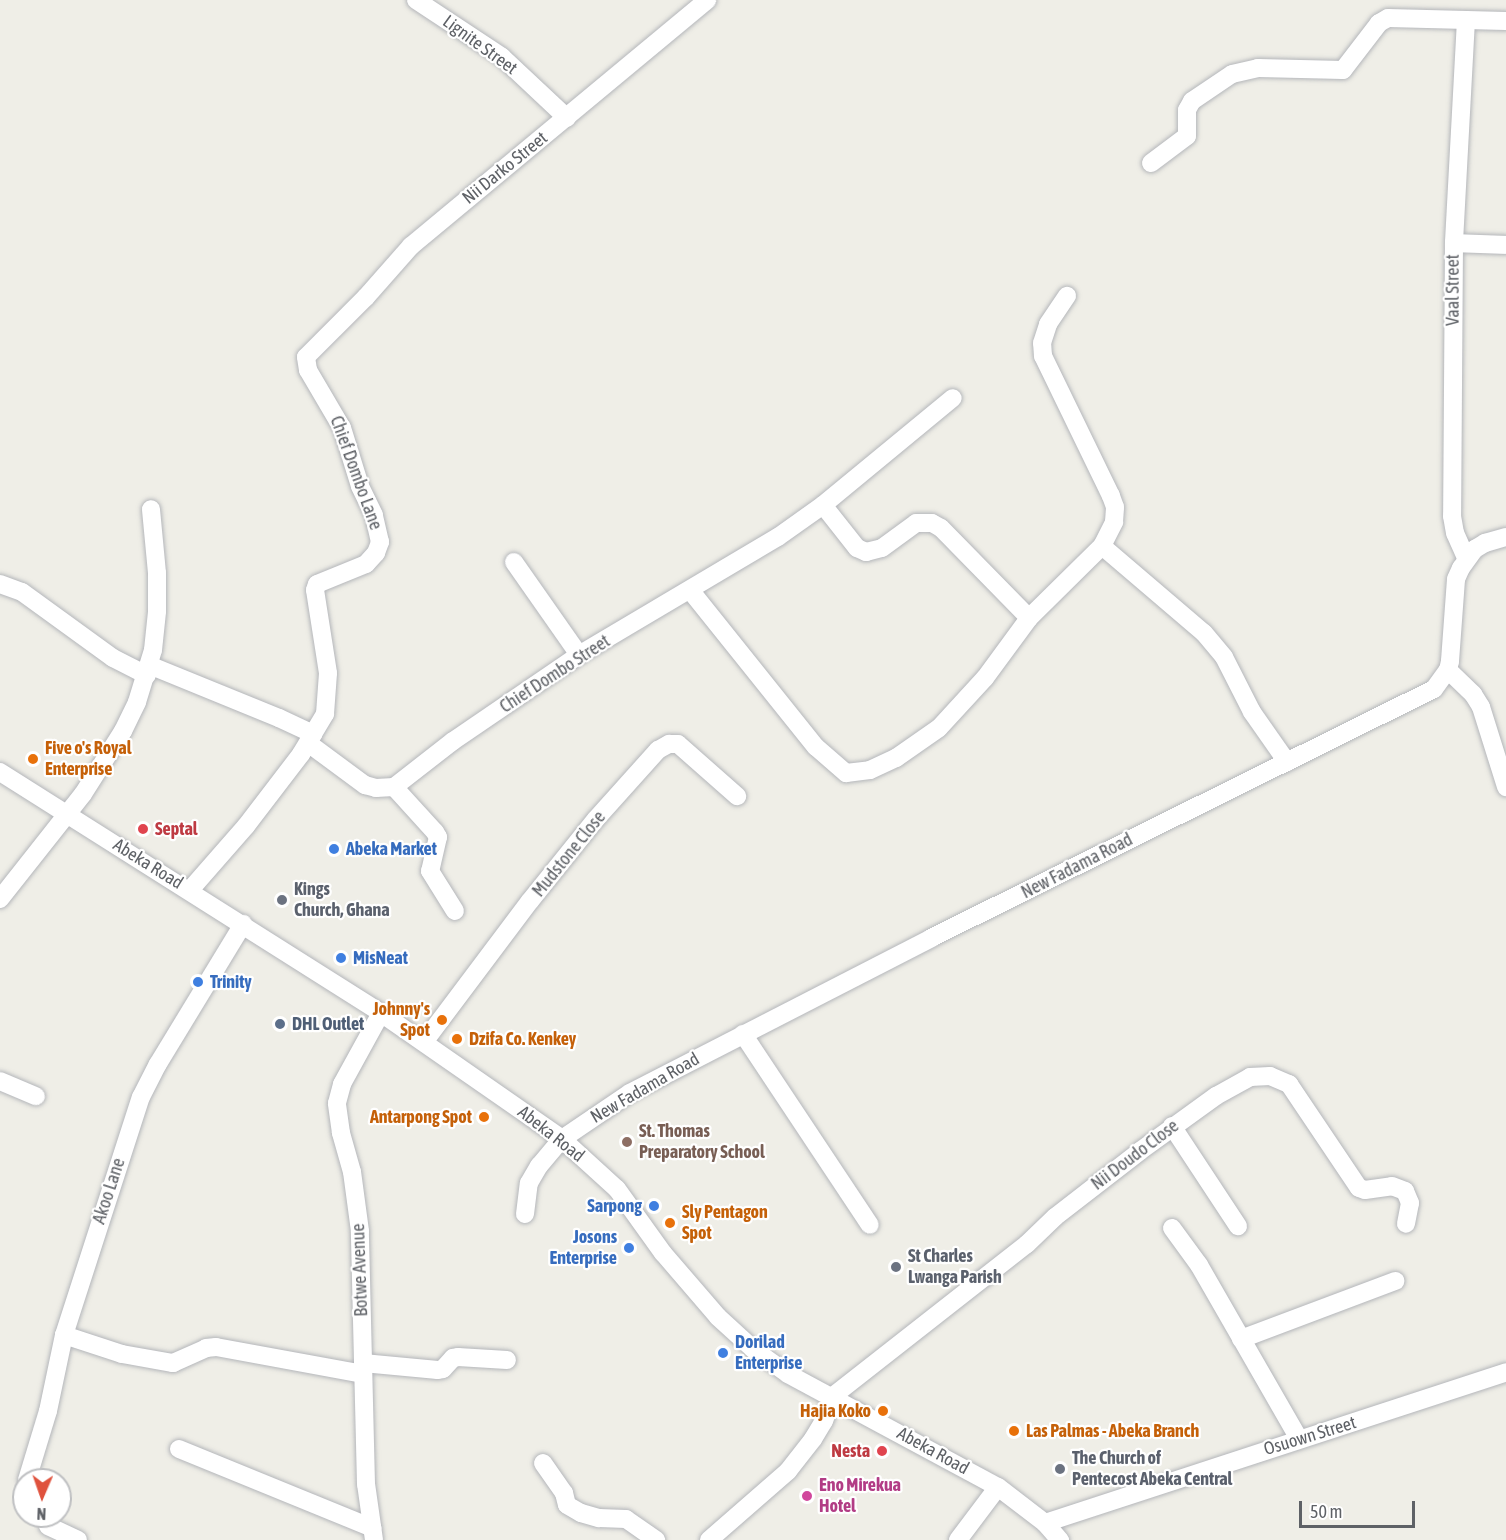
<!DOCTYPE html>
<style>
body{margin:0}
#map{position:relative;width:1506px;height:1540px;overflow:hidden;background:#efeee7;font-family:"Asap Condensed",sans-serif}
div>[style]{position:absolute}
.roads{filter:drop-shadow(0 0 2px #b4b6ba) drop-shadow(0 0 2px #b4b6ba)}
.minor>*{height:18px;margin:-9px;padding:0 9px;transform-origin:9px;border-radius:9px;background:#fff}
.dots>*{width:16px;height:16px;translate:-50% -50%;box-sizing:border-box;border:3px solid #fff;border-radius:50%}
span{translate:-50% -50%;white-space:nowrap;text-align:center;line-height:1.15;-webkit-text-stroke:4.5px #fff;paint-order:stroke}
.street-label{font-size:18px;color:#5e6166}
.food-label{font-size:18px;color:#c56008;font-weight:700}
.left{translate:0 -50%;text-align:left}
.right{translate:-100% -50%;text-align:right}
.health-label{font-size:18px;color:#be3a42;font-weight:700}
.shop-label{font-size:18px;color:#366cbe;font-weight:700}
.worship-label{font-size:18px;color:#5b616d;font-weight:700}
.service-label{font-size:18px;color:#4e5e75;font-weight:700}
.education-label{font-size:18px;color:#785e54;font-weight:700}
.hotel-label{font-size:18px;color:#b23c85;font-weight:700}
.north{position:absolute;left:12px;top:1468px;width:60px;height:60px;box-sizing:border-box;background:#fff;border:2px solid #bfc0c2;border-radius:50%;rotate:182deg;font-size:16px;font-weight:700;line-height:24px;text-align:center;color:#5e6166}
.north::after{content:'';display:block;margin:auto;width:21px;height:27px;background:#df523d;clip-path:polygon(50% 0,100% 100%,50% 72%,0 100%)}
.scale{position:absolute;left:1299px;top:1501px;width:116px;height:27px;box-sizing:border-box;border:3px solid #5e6166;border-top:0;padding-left:8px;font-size:18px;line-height:21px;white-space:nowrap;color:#5e6166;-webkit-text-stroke:4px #fff;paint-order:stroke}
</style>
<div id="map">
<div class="roads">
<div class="minor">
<div style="left:416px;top:0;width:103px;rotate:33.5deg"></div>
<div style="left:502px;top:57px;width:89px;rotate:43.2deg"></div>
<div style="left:1466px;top:20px;width:223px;rotate:93.1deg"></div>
<div style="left:1454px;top:243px;width:273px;rotate:90.4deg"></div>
<div style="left:1452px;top:516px;width:17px;rotate:80deg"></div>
<div style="left:1455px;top:533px;width:27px;rotate:66deg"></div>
<div style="left:1151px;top:163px;width:45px;rotate:-36.9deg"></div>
<div style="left:1187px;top:136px;width:26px;rotate:-90deg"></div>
<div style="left:1187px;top:110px;width:10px;rotate:-61deg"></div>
<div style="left:1192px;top:101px;width:48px;rotate:-34deg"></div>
<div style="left:1232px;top:74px;width:27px;rotate:-13deg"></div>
<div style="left:1258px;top:68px;width:85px;rotate:1.3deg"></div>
<div style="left:1343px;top:70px;width:59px;rotate:-52.5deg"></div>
<div style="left:1379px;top:23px;width:10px;rotate:-29deg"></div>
<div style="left:1388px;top:18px;width:118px;rotate:1.5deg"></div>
<div style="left:1454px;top:243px;width:52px;rotate:2.2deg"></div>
<div style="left:823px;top:505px;width:55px;rotate:51.7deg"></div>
<div style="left:857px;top:548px;width:10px;rotate:24deg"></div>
<div style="left:866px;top:552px;width:16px;rotate:-14deg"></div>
<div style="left:882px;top:548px;width:42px;rotate:-36.3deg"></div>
<div style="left:916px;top:523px;width:16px"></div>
<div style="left:932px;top:523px;width:10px;rotate:29deg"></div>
<div style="left:941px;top:528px;width:126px;rotate:45.6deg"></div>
<div style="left:1102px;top:546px;width:134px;rotate:40.5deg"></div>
<div style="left:1204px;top:633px;width:31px;rotate:50deg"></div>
<div style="left:1224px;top:657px;width:62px;rotate:63deg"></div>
<div style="left:1252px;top:712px;width:61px;rotate:55deg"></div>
<div style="left:514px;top:562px;width:113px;rotate:55deg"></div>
<div style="left:0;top:584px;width:23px;rotate:20deg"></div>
<div style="left:22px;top:592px;width:112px;rotate:36deg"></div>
<div style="left:113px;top:658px;width:38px;rotate:27deg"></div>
<div style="left:690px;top:590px;width:201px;rotate:51.3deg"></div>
<div style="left:816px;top:747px;width:40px;rotate:41deg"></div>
<div style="left:846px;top:773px;width:24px;rotate:-7deg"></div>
<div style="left:870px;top:770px;width:29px;rotate:-25deg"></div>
<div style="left:896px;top:758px;width:52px;rotate:-34.9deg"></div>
<div style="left:939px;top:728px;width:68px;rotate:-47.4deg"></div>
<div style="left:985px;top:678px;width:74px;rotate:-53.7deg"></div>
<div style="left:1029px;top:618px;width:103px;rotate:-44.6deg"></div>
<div style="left:1102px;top:546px;width:27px;rotate:-63deg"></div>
<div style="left:1114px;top:522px;width:15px;rotate:-86deg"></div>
<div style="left:1115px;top:507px;width:12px;rotate:-110deg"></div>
<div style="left:1111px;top:496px;width:156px;rotate:-115.9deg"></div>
<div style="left:1043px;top:356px;width:13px;rotate:-94deg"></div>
<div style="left:1042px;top:343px;width:20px;rotate:-72deg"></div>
<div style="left:1048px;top:324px;width:34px;rotate:-56deg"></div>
<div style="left:149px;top:665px;width:140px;rotate:22.2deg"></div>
<div style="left:279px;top:718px;width:38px;rotate:25deg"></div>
<div style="left:1448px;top:670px;width:35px;rotate:44deg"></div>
<div style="left:1473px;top:694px;width:15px;rotate:58deg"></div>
<div style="left:1481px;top:707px;width:84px;rotate:72.6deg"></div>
<div style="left:308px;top:743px;width:71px;rotate:36.4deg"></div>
<div style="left:365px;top:785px;width:11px;rotate:15deg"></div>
<div style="left:376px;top:788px;width:18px;rotate:-3deg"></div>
<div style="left:394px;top:787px;width:75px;rotate:-37.9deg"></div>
<div style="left:453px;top:741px;width:153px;rotate:-34.3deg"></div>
<div style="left:579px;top:655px;width:231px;rotate:-30.7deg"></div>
<div style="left:778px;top:537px;width:55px;rotate:-35.4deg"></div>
<div style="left:823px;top:505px;width:168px;rotate:-39.5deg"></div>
<div style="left:0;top:772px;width:451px;rotate:32.3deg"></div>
<div style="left:381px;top:1013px;width:221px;rotate:34.8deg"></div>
<div style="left:562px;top:1139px;width:74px;rotate:42.3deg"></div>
<div style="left:617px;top:1189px;width:79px;rotate:54.3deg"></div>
<div style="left:663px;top:1253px;width:84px;rotate:49.3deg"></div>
<div style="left:718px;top:1317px;width:47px;rotate:42.4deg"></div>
<div style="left:753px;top:1349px;width:43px;rotate:35.5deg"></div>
<div style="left:788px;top:1374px;width:238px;rotate:28.3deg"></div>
<div style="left:998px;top:1487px;width:59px;rotate:37.5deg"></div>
<div style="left:1045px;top:1523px;width:23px;rotate:49deg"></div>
<div style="left:394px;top:787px;width:61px;rotate:47.7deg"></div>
<div style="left:435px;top:832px;width:6px;rotate:59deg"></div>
<div style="left:438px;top:837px;width:35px;rotate:103deg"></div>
<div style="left:430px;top:871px;width:47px;rotate:58deg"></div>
<div style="left:190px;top:890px;width:85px;rotate:-48.8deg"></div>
<div style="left:246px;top:826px;width:91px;rotate:-52.6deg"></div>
<div style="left:301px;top:754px;width:47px;rotate:-59deg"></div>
<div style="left:325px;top:714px;width:41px;rotate:-85.8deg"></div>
<div style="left:328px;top:673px;width:84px;rotate:-98.9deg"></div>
<div style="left:315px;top:590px;width:6px;rotate:-72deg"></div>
<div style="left:317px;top:584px;width:53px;rotate:-22.2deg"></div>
<div style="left:366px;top:564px;width:15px;rotate:-48deg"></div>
<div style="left:376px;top:553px;width:12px;rotate:-70deg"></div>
<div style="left:380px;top:542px;width:28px;rotate:-103deg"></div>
<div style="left:374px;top:515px;width:32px;rotate:-116deg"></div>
<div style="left:360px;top:486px;width:61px;rotate:-107.2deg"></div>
<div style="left:342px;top:428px;width:67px;rotate:-120.4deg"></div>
<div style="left:308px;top:370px;width:13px;rotate:-99deg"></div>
<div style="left:306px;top:357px;width:85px;rotate:-45deg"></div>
<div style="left:366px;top:297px;width:68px;rotate:-48.6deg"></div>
<div style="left:411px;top:246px;width:385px;rotate:-39.7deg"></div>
<div style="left:0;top:899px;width:134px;rotate:-51.7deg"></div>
<div style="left:83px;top:794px;width:75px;rotate:-57.6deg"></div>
<div style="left:123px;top:731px;width:32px;rotate:-64deg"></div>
<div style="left:137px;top:702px;width:54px;rotate:-72.9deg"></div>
<div style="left:153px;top:650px;width:39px;rotate:-84deg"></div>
<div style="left:157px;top:611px;width:38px;rotate:-90deg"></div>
<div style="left:157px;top:573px;width:64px;rotate:-95.4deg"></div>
<div style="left:743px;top:1034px;width:229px;rotate:56.4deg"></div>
<div style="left:424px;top:1042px;width:176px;rotate:-53.1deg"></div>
<div style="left:530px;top:901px;width:105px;rotate:-51.2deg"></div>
<div style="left:596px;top:819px;width:93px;rotate:-48.1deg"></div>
<div style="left:658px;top:750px;width:13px;rotate:-29deg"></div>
<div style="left:669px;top:744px;width:9px"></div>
<div style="left:678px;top:744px;width:79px;rotate:41.4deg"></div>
<div style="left:0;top:1081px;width:39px;rotate:23deg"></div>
<div style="left:1172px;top:1126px;width:120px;rotate:56.6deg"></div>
<div style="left:525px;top:1214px;width:31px;rotate:-83deg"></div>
<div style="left:529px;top:1183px;width:20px;rotate:-60deg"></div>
<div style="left:539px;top:1166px;width:35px;rotate:-50deg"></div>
<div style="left:562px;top:1139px;width:82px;rotate:-34.1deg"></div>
<div style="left:630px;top:1093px;width:339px;rotate:-27.2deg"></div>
<div style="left:931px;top:938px;width:561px;rotate:-26.34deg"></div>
<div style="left:1434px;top:689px;width:24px;rotate:-54deg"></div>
<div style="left:1448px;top:670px;width:9px;rotate:-77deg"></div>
<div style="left:1450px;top:661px;width:82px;rotate:-85.8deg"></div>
<div style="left:1456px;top:579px;width:12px;rotate:-66deg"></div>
<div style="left:1461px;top:568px;width:24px;rotate:-54deg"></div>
<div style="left:1475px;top:549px;width:12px;rotate:-31deg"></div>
<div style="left:1485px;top:543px;width:22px;rotate:-16deg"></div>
<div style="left:1172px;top:1228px;width:46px;rotate:53.9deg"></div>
<div style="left:1199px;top:1265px;width:201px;rotate:60.1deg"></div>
<div style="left:64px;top:1335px;width:61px;rotate:18.1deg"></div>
<div style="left:122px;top:1354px;width:52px;rotate:10deg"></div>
<div style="left:173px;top:1363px;width:36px;rotate:-24deg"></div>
<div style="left:206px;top:1348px;width:10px;rotate:-6deg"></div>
<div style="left:216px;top:1347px;width:149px;rotate:10.4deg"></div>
<div style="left:1241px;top:1339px;width:165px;rotate:-20.6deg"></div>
<div style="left:363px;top:1363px;width:75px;rotate:5.3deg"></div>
<div style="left:438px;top:1370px;width:5px;rotate:-11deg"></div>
<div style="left:443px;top:1369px;width:15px;rotate:-48deg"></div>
<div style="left:453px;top:1358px;width:5px;rotate:-11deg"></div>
<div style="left:458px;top:1357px;width:49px;rotate:3.5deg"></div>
<div style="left:179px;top:1449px;width:209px;rotate:22.2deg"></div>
<div style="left:543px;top:1463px;width:37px;rotate:55deg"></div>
<div style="left:564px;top:1493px;width:12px;rotate:76deg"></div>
<div style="left:567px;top:1505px;width:16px;rotate:30deg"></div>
<div style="left:581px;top:1513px;width:19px;rotate:16deg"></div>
<div style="left:599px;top:1518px;width:27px;rotate:2deg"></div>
<div style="left:626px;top:1519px;width:37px;rotate:35deg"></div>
<div style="left:27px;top:1480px;width:72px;rotate:-73.1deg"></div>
<div style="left:48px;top:1411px;width:78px;rotate:-78.1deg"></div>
<div style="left:64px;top:1335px;width:250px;rotate:-72.1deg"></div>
<div style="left:141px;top:1097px;width:37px;rotate:-63deg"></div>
<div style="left:158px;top:1064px;width:164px;rotate:-58.7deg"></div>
<div style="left:1045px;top:1523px;width:485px;rotate:-18.1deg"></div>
<div style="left:48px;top:1526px;width:33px;rotate:25deg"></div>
<div style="left:374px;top:1540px;width:57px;rotate:-98.1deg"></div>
<div style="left:366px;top:1484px;width:253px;rotate:-91.4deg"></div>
<div style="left:360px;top:1231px;width:60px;rotate:-97.7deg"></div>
<div style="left:352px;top:1172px;width:41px;rotate:-105.8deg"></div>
<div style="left:341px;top:1133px;width:30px;rotate:-98deg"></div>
<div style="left:337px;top:1103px;width:20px;rotate:-75deg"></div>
<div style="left:342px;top:1084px;width:81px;rotate:-61.2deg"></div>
<div style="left:709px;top:1540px;width:105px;rotate:-41.1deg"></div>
<div style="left:788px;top:1471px;width:41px;rotate:-52deg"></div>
<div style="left:813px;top:1439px;width:21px;rotate:-59deg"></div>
<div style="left:824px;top:1421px;width:27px;rotate:-70deg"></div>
<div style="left:833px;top:1396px;width:246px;rotate:-38.1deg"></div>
<div style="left:1027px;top:1244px;width:39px;rotate:-44deg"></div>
<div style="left:1055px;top:1217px;width:108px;rotate:-37.8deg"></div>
<div style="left:1140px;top:1151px;width:94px;rotate:-35.9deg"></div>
<div style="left:1216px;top:1096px;width:39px;rotate:-29deg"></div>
<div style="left:1250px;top:1077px;width:20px;rotate:-3deg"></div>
<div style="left:1270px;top:1076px;width:21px;rotate:23deg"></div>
<div style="left:1289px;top:1084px;width:125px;rotate:56.1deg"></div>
<div style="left:1359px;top:1188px;width:6px;rotate:18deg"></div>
<div style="left:1365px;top:1190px;width:27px;rotate:-8deg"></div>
<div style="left:1392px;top:1186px;width:14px;rotate:21deg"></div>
<div style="left:1405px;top:1191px;width:13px;rotate:67deg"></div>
<div style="left:1410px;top:1203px;width:21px;rotate:101deg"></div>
<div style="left:958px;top:1540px;width:66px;rotate:-53deg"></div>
</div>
</div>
<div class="dots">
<div style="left:33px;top:759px;background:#e8710a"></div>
<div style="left:143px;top:829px;background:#e0444e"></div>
<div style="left:334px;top:849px;background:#3f7fe0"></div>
<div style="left:282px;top:900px;background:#6b7280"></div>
<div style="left:341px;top:958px;background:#3f7fe0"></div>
<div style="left:198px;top:982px;background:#3f7fe0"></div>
<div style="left:442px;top:1020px;background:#e8710a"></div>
<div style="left:280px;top:1024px;background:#5c6f8a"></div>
<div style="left:457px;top:1039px;background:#e8710a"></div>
<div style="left:484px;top:1117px;background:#e8710a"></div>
<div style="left:627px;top:1142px;background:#8d6e63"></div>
<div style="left:654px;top:1206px;background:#3f7fe0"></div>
<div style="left:670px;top:1223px;background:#e8710a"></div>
<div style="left:629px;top:1248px;background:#3f7fe0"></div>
<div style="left:896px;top:1267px;background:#6b7280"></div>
<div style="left:723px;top:1353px;background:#3f7fe0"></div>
<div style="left:883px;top:1411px;background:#e8710a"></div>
<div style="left:1014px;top:1431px;background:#e8710a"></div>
<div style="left:882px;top:1451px;background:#e0444e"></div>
<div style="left:1060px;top:1469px;background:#6b7280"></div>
<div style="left:807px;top:1496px;background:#d1479c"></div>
</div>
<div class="street-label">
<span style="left:480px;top:45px;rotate:36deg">Lignite Street</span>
<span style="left:505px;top:168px;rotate:-39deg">Nii Darko Street</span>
<span style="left:1453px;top:290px;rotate:-90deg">Vaal Street</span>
<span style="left:356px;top:473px;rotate:70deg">Chief Dombo Lane</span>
<span style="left:555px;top:674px;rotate:-33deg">Chief Dombo Street</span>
<span style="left:569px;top:854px;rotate:-51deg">Mudstone Close</span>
<span style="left:148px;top:864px;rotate:32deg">Abeka Road</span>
<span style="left:1077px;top:866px;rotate:-27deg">New Fadama Road</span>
<span style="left:645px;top:1088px;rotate:-30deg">New Fadama Road</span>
<span style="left:551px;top:1134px;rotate:38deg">Abeka Road</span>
<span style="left:1135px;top:1155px;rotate:-37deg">Nii Doudo Close</span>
<span style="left:109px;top:1191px;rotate:-72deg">Akoo Lane</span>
<span style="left:360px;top:1270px;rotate:-92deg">Botwe Avenue</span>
<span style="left:1310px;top:1436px;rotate:-17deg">Osuown Street</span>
<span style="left:933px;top:1451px;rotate:29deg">Abeka Road</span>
</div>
<div class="food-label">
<span class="left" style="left:45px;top:759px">Five o's Royal<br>Enterprise</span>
<span class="right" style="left:430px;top:1020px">Johnny's<br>Spot</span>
<span class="left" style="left:469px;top:1039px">Dzifa Co. Kenkey</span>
<span class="right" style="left:472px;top:1117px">Antarpong Spot</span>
<span class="left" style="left:682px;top:1223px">Sly Pentagon<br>Spot</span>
<span class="right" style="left:871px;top:1411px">Hajia Koko</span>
<span class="left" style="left:1026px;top:1431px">Las Palmas - Abeka Branch</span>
</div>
<div class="health-label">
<span class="left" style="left:155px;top:829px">Septal</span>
<span class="right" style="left:870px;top:1451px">Nesta</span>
</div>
<div class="shop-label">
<span class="left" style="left:346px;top:849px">Abeka Market</span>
<span class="left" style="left:353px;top:958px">MisNeat</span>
<span class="left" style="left:210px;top:982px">Trinity</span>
<span class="right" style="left:642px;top:1206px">Sarpong</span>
<span class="right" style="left:617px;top:1248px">Josons<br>Enterprise</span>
<span class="left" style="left:735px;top:1353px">Dorilad<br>Enterprise</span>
</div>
<div class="worship-label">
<span class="left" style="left:294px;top:900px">Kings<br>Church, Ghana</span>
<span class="left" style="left:908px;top:1267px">St Charles<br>Lwanga Parish</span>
<span class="left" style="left:1072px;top:1469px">The Church of<br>Pentecost Abeka Central</span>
</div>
<div class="service-label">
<span class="left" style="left:292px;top:1024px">DHL Outlet</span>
</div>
<div class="education-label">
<span class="left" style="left:639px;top:1142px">St. Thomas<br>Preparatory School</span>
</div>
<div class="hotel-label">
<span class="left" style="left:819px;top:1496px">Eno Mirekua<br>Hotel</span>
</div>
<div class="north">N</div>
<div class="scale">50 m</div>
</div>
